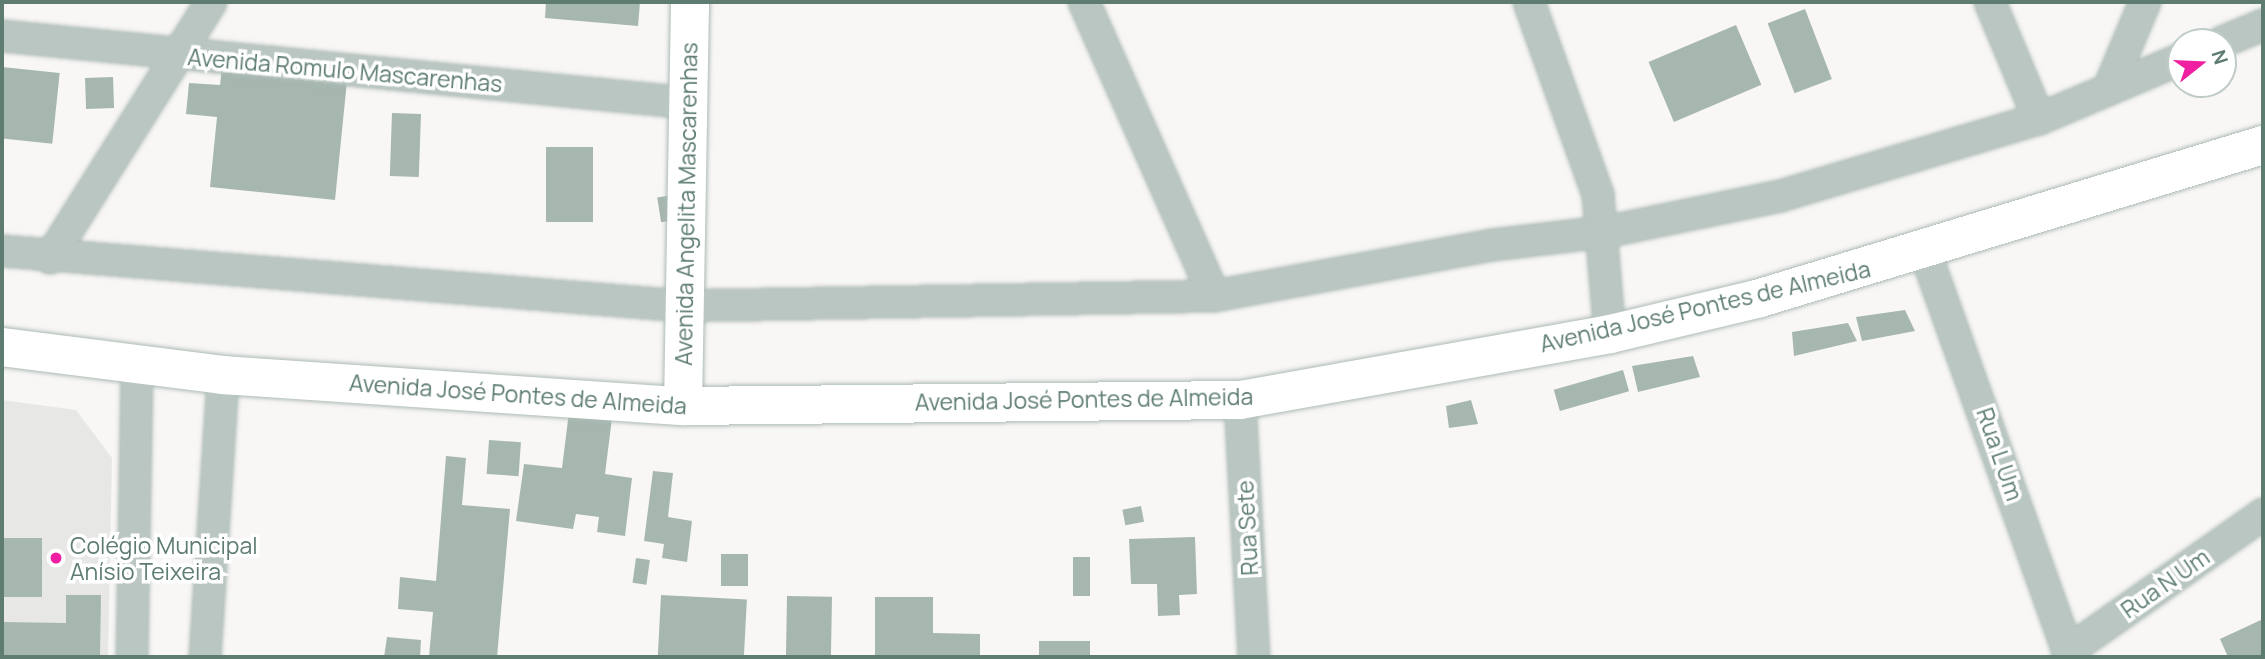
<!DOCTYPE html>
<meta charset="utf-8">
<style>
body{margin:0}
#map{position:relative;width:2265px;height:659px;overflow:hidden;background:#f9f7f6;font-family:Manrope,sans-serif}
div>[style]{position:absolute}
.built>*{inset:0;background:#e7e8e6}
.building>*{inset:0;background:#a6b7af;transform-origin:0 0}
.roads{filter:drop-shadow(0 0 2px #adbbb5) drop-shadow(0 0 2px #adbbb5)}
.street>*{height:30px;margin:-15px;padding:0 15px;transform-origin:15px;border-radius:15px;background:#bac6c1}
.secondary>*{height:38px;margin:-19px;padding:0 19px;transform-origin:19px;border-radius:19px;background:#fff}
.dots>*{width:19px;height:19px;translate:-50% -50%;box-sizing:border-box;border:4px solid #fff;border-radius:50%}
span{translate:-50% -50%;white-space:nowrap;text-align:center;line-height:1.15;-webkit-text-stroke:7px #fff;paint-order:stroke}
.street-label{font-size:23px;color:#5e7d70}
.poi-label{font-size:23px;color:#5e7d70}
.left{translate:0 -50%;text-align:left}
.frame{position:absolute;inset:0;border:4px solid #5e7d70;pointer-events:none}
.north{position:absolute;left:2167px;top:28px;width:70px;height:70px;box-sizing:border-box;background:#fff;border:2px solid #bfcbc6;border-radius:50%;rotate:72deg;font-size:19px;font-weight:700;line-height:28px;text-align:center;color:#5e7d70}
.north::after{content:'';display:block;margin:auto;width:24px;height:32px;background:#f01fa2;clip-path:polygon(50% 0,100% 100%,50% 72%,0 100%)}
</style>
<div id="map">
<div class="built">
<div style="clip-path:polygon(2px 400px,76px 410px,112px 458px,108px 657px,2px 657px)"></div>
</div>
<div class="building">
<div style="clip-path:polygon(546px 2px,640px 2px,638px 26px,545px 18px)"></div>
<div style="left:1805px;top:9px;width:75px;height:40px;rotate:69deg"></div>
<div style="left:1736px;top:25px;width:65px;height:95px;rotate:67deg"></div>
<div style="left:2px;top:67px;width:58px;height:71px;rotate:6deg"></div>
<div style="clip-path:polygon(222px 68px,347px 81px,335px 200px,210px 187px,217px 117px,186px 114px,189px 83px,220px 85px)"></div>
<div style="left:113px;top:77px;width:31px;height:28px;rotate:88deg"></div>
<div style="left:392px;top:113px;width:29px;height:63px;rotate:2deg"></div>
<div style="left:546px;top:147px;width:47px;height:75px"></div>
<div style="left:673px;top:195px;width:25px;height:16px;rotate:81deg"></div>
<div style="clip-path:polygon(1905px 310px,1915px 331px,1862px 341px,1856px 317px)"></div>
<div style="clip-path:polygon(1848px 323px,1857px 341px,1794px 356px,1792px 332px)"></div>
<div style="clip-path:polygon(1693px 356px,1700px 377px,1638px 392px,1632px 366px)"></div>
<div style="left:1623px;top:370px;width:22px;height:72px;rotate:74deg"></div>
<div style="clip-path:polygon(1471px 400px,1478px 424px,1449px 428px,1446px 406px)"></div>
<div style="clip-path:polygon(569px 412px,612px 418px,605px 474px,632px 478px,625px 536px,597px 532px,599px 517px,576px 514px,573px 529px,516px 521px,524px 464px,562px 468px)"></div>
<div style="left:489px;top:440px;width:32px;height:34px;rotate:4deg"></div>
<div style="clip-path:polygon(446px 456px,466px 458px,462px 505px,510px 509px,497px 657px,429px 657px,433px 612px,398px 609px,400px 577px,436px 581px)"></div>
<div style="clip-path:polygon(653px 471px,673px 473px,668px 517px,692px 521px,687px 562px,662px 558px,664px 544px,644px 541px)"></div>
<div style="left:1141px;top:506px;width:16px;height:19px;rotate:79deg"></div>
<div style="clip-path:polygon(1195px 537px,1197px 594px,1179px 595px,1180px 615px,1158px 616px,1157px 584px,1131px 584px,1129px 539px)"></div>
<div style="left:4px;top:538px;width:38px;height:59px"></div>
<div style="left:721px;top:554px;width:27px;height:32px"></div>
<div style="left:1073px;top:557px;width:17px;height:39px"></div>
<div style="left:636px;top:558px;width:14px;height:25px;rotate:8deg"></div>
<div style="clip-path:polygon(66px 595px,101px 595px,100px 657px,2px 657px,2px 622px,66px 623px)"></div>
<div style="left:661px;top:595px;width:86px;height:62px;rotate:3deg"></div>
<div style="left:787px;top:596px;width:45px;height:61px;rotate:1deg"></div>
<div style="clip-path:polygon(875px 597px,933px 597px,933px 633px,980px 634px,980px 657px,875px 657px)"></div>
<div style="clip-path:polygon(2263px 619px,2263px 657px,2228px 657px,2220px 639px)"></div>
<div style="clip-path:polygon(387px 637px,421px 640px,420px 657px,384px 657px)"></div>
<div style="left:1090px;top:641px;width:16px;height:51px;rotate:90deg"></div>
</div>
<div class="roads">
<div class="street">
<div style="left:1084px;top:2px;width:321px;rotate:66.1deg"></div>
<div style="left:1529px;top:2px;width:205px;rotate:70.3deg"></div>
<div style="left:1598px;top:195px;width:140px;rotate:85.1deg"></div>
<div style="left:1990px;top:2px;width:127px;rotate:67.3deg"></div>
<div style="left:2px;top:36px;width:690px;rotate:5.57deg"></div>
<div style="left:2222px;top:42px;width:44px;rotate:-22.5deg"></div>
<div style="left:2108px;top:90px;width:95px;rotate:-67.2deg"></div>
<div style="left:2px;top:251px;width:682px;rotate:4.62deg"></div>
<div style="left:682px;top:306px;width:532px;rotate:-1.08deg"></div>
<div style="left:1214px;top:296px;width:283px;rotate:-10.4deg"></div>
<div style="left:1492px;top:245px;width:114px;rotate:-6.6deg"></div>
<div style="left:1605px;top:232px;width:179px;rotate:-11.6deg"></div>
<div style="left:1780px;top:196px;width:270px;rotate:-16.6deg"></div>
<div style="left:2039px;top:119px;width:154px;rotate:-22.9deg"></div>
<div style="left:1925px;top:252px;width:430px;rotate:70.3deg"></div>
<div style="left:50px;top:258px;width:302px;rotate:-57.8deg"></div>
<div style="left:1240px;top:400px;width:257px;rotate:86.9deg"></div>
<div style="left:2067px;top:652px;width:240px;rotate:-35.1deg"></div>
<div style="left:132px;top:657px;width:290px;rotate:-89deg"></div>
<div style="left:205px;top:657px;width:283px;rotate:-86.3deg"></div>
</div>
<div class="secondary">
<div style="left:2px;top:347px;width:223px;rotate:7.2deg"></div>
<div style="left:223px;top:375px;width:461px;rotate:3.9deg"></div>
<div style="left:683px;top:406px;width:557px;rotate:-0.62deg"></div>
<div style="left:1240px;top:400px;width:376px;rotate:-10.1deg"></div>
<div style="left:1610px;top:334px;width:151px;rotate:-13.4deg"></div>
<div style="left:1757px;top:299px;width:529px;rotate:-16.93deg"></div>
<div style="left:683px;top:406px;width:404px;rotate:-89deg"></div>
</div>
</div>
<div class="dots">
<div style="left:56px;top:558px;background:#f01fa2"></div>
</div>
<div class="street-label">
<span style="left:345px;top:70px;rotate:5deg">Avenida Romulo Mascarenhas</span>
<span style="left:686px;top:204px;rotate:-89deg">Avenida Angelita Mascarenhas</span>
<span style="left:1705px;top:306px;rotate:-13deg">Avenida José Pontes de Almeida</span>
<span style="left:518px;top:394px;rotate:4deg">Avenida José Pontes de Almeida</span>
<span style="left:1084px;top:399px;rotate:-1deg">Avenida José Pontes de Almeida</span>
<span style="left:2000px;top:454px;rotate:71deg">Rua L Um</span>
<span style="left:1247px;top:528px;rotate:-93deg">Rua Sete</span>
<span style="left:2165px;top:583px;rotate:-35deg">Rua N Um</span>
</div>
<div class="poi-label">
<span class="left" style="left:70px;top:558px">Colégio Municipal<br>Anísio Teixeira</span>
</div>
<div class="frame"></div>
<div class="north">N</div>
</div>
